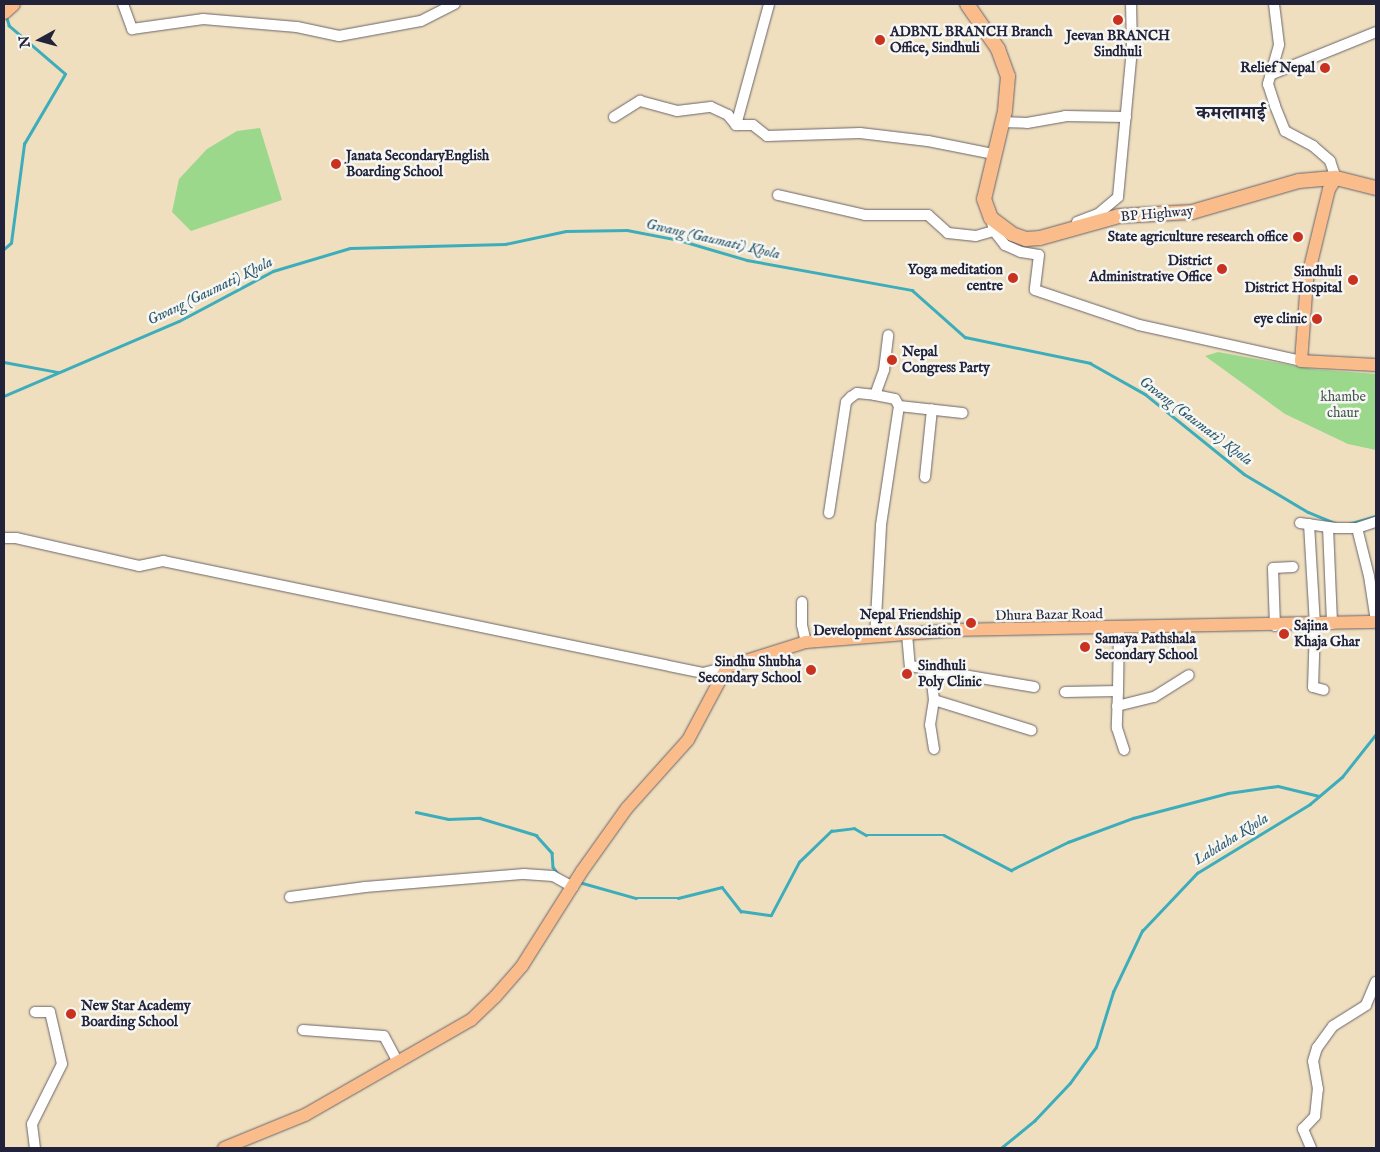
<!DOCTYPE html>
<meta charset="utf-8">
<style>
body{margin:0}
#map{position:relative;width:1380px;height:1152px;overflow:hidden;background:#efdfbf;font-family:"IM FELL English","Noto Serif Devanagari",serif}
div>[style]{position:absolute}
.green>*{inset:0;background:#9cd88c}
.stream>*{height:2.5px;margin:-1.25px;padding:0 1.25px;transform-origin:1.25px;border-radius:1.25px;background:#3eadbb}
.roads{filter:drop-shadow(0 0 1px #6a6469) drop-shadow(0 0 1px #6a6469)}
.minor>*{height:10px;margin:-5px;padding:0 5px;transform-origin:5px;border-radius:5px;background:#fff}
.major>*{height:12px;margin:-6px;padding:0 6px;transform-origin:6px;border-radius:6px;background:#fabc8b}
.highway>*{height:14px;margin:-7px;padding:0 7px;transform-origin:7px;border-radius:7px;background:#fabc8b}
.dots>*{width:14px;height:14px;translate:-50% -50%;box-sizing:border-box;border:2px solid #f6f6f2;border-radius:50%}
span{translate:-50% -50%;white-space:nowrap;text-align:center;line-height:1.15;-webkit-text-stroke:5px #f6f6f2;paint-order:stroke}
.poi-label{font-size:14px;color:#22223b;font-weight:700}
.left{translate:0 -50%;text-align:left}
.right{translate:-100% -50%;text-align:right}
.street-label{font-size:14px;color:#22223b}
.park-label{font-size:14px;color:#475953}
.water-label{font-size:15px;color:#2d5a6e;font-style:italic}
.district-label{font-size:19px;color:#22223b;font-weight:700}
.frame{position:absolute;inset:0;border:5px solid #22223b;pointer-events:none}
.north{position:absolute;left:15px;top:15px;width:50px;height:50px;-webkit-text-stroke:4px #f6f6f2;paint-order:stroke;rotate:263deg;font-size:14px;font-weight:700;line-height:20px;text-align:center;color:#22223b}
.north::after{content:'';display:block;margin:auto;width:18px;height:22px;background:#22223b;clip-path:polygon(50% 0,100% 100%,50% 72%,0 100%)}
</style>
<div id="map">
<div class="green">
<div style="clip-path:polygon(260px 128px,282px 200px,191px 231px,172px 212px,179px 179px,207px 149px,237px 131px)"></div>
<div style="clip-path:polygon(1218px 352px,1312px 369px,1376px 374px,1376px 450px,1348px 444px,1285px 414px,1205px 356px)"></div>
</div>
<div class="stream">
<div style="left:4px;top:249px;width:9px;rotate:-41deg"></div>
<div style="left:11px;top:243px;width:100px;rotate:-82.5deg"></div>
<div style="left:24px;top:144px;width:81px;rotate:-59.6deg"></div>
<div style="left:65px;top:74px;width:74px;rotate:-139.4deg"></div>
<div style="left:9px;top:26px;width:9px;rotate:-108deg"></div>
<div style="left:4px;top:362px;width:55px;rotate:10.5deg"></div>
<div style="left:4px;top:396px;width:190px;rotate:-23.2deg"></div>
<div style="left:179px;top:321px;width:106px;rotate:-28deg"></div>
<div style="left:273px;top:271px;width:80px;rotate:-16.6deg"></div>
<div style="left:350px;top:248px;width:155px;rotate:-1.5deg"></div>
<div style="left:505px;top:244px;width:62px;rotate:-12deg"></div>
<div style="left:566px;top:231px;width:61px;rotate:-0.9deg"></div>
<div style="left:627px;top:230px;width:53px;rotate:10.9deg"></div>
<div style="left:679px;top:240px;width:71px;rotate:16.4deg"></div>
<div style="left:747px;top:260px;width:168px;rotate:10.3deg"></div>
<div style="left:912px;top:290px;width:71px;rotate:41.6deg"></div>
<div style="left:965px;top:337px;width:128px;rotate:11.7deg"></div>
<div style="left:1090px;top:363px;width:63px;rotate:29.4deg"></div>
<div style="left:1145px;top:394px;width:127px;rotate:38.9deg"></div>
<div style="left:1244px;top:474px;width:74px;rotate:30.7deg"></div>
<div style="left:1308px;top:512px;width:29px;rotate:22deg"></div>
<div style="left:1348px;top:524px;width:29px;rotate:-16deg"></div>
<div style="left:416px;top:812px;width:33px;rotate:12deg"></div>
<div style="left:448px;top:819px;width:32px;rotate:-2deg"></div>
<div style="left:480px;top:818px;width:59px;rotate:16.9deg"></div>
<div style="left:536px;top:835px;width:24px;rotate:48deg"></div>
<div style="left:552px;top:853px;width:14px;rotate:86deg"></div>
<div style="left:553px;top:867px;width:9px;rotate:54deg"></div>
<div style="left:579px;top:882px;width:59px;rotate:15.7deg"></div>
<div style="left:636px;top:898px;width:42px"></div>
<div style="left:678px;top:898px;width:45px;rotate:-14deg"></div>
<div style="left:722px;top:887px;width:31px;rotate:52deg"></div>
<div style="left:741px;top:911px;width:30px;rotate:8deg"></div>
<div style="left:771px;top:915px;width:60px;rotate:-62.2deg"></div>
<div style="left:799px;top:862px;width:45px;rotate:-44.1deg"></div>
<div style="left:831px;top:831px;width:23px;rotate:-7deg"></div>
<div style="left:854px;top:828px;width:14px;rotate:30deg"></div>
<div style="left:866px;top:835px;width:78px"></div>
<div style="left:944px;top:835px;width:76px;rotate:27.6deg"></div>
<div style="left:1011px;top:870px;width:64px;rotate:-26.2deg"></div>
<div style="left:1068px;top:842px;width:69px;rotate:-20.3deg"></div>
<div style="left:1133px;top:818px;width:98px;rotate:-14.7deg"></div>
<div style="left:1228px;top:793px;width:50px;rotate:-8deg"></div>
<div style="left:1278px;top:786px;width:42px;rotate:13.7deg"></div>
<div style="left:1001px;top:1148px;width:43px;rotate:-39.3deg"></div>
<div style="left:1034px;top:1121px;width:52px;rotate:-46.5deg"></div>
<div style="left:1070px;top:1083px;width:44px;rotate:-54.2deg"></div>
<div style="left:1096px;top:1047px;width:58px;rotate:-72.8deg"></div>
<div style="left:1113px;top:992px;width:68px;rotate:-64.6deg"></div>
<div style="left:1142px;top:931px;width:80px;rotate:-46.5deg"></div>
<div style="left:1197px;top:873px;width:132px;rotate:-31.4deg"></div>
<div style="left:1310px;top:804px;width:42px;rotate:-40.2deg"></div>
<div style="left:1342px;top:777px;width:55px;rotate:-51.7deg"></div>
</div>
<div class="roads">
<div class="minor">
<div style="left:123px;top:4px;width:27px;rotate:70deg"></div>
<div style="left:132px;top:29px;width:72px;rotate:-8deg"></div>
<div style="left:203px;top:19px;width:94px;rotate:4.9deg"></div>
<div style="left:297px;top:27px;width:43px;rotate:12.1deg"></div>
<div style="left:339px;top:36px;width:83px;rotate:-10.4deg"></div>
<div style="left:421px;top:21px;width:38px;rotate:-27deg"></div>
<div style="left:1274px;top:4px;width:41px;rotate:83deg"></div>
<div style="left:1279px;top:45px;width:41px;rotate:105.8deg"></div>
<div style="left:1268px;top:84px;width:23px;rotate:72deg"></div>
<div style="left:1275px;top:106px;width:27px;rotate:68deg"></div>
<div style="left:1285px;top:131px;width:32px;rotate:28deg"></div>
<div style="left:1313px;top:146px;width:23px;rotate:41deg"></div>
<div style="left:1330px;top:161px;width:18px;rotate:71deg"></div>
<div style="left:1272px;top:74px;width:112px;rotate:-22deg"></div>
<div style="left:614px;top:117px;width:31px;rotate:-32deg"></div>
<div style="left:640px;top:101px;width:38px;rotate:15deg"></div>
<div style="left:677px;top:111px;width:34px;rotate:-7deg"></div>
<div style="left:711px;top:107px;width:19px;rotate:25deg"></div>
<div style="left:728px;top:115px;width:13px;rotate:51deg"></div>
<div style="left:1002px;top:122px;width:25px;rotate:2deg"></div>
<div style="left:1027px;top:123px;width:39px;rotate:-10deg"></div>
<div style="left:1065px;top:116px;width:61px;rotate:0.9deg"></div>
<div style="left:736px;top:125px;width:17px"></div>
<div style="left:753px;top:125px;width:18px;rotate:38deg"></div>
<div style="left:767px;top:136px;width:93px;rotate:-1.8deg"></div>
<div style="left:860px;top:133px;width:68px;rotate:6.7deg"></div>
<div style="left:928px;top:141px;width:66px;rotate:11.3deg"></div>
<div style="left:736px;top:125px;width:125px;rotate:-74.7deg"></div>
<div style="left:778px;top:195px;width:89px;rotate:12.9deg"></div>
<div style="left:865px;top:215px;width:63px"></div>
<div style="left:928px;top:215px;width:27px;rotate:42deg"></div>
<div style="left:948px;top:233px;width:28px;rotate:6deg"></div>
<div style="left:976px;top:236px;width:19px;rotate:-16deg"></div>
<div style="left:991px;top:218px;width:13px;rotate:77deg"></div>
<div style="left:994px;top:231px;width:18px;rotate:52deg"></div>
<div style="left:1005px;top:245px;width:17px;rotate:24deg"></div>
<div style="left:1021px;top:252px;width:18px;rotate:9deg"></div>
<div style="left:1039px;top:255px;width:35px;rotate:97deg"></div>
<div style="left:1035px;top:290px;width:110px;rotate:18.6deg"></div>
<div style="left:1139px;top:325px;width:166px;rotate:12.5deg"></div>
<div style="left:1077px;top:222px;width:22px;rotate:-21deg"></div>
<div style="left:1098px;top:214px;width:26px;rotate:-40deg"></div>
<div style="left:1118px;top:197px;width:148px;rotate:-84.6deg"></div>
<div style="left:1132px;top:50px;width:46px;rotate:-91.2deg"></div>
<div style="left:875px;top:395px;width:27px;rotate:-70deg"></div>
<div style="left:884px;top:370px;width:35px;rotate:-83deg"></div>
<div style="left:925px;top:477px;width:68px;rotate:-84.1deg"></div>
<div style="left:829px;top:513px;width:112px;rotate:-81.3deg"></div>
<div style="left:846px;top:402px;width:7px;rotate:-45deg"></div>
<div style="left:851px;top:397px;width:7px;rotate:-34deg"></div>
<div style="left:857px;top:393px;width:18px;rotate:6deg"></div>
<div style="left:875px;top:395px;width:20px;rotate:11deg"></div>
<div style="left:895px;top:399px;width:8px;rotate:60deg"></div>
<div style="left:899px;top:406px;width:64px;rotate:6.2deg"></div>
<div style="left:1300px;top:523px;width:36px;rotate:8deg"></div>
<div style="left:1336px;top:528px;width:21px"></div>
<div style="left:1357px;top:528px;width:20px;rotate:-18deg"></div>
<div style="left:1309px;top:524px;width:101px;rotate:86.6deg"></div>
<div style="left:1315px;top:625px;width:62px;rotate:91.8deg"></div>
<div style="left:1313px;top:687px;width:11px;rotate:15deg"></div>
<div style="left:1328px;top:527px;width:97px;rotate:87.6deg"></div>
<div style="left:1357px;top:528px;width:49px;rotate:76deg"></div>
<div style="left:1369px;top:576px;width:46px;rotate:81.2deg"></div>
<div style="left:4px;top:538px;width:12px"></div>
<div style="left:16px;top:538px;width:126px;rotate:12.8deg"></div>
<div style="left:139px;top:566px;width:25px;rotate:-12deg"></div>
<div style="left:163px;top:561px;width:551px;rotate:11.72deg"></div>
<div style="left:703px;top:673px;width:25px;rotate:-14deg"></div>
<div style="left:802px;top:602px;width:23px;rotate:90deg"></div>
<div style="left:802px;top:625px;width:17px;rotate:77deg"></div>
<div style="left:1275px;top:626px;width:58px;rotate:-92deg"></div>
<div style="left:1273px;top:568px;width:20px;rotate:-3deg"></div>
<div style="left:907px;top:634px;width:32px;rotate:85deg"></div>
<div style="left:910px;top:666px;width:126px;rotate:9.6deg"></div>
<div style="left:875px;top:637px;width:112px;rotate:-86.9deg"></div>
<div style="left:881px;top:525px;width:120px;rotate:-81.4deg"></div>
<div style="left:931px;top:672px;width:28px;rotate:84deg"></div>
<div style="left:934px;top:700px;width:102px;rotate:17.2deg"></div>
<div style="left:1118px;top:691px;width:37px;rotate:92deg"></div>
<div style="left:1117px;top:728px;width:23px;rotate:72deg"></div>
<div style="left:1065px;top:692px;width:53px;rotate:-1.1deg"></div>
<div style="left:1118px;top:691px;width:62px;rotate:-89.1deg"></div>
<div style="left:1117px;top:706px;width:38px;rotate:-14deg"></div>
<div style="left:1154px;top:697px;width:41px;rotate:-32.2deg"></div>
<div style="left:934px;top:749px;width:24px;rotate:-99deg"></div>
<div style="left:930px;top:725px;width:25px;rotate:-81deg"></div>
<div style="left:290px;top:897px;width:76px;rotate:-7.6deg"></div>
<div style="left:365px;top:887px;width:160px;rotate:-4.7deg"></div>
<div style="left:524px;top:874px;width:29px;rotate:4deg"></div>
<div style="left:553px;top:876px;width:23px;rotate:29deg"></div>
<div style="left:35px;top:1012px;width:15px"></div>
<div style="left:50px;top:1012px;width:53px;rotate:77deg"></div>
<div style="left:62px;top:1064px;width:67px;rotate:116.6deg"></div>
<div style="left:32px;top:1124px;width:24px;rotate:83deg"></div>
<div style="left:303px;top:1030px;width:81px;rotate:4.2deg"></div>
<div style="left:384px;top:1036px;width:30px;rotate:62deg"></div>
<div style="left:1311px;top:1148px;width:21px;rotate:-113deg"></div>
<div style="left:1303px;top:1129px;width:18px;rotate:-47deg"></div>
<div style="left:1315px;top:1116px;width:27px;rotate:-84deg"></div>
<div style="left:1318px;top:1089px;width:28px;rotate:-100deg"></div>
<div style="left:1313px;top:1061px;width:14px;rotate:-73deg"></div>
<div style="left:1317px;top:1048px;width:27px;rotate:-54deg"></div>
<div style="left:1333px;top:1026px;width:39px;rotate:-32deg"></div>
<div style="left:1366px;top:1005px;width:25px;rotate:-67deg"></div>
</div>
<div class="major">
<div style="left:1336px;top:178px;width:13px;rotate:122deg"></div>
<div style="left:1329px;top:189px;width:94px;rotate:103.6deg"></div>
<div style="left:1307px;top:280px;width:81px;rotate:94.2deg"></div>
<div style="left:1301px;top:361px;width:75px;rotate:3.1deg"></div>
<div style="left:224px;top:1148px;width:87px;rotate:-22.2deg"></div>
<div style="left:305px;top:1115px;width:191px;rotate:-29.8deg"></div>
<div style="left:471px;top:1020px;width:33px;rotate:-44deg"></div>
<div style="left:495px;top:997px;width:41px;rotate:-48.9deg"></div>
<div style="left:522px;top:966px;width:112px;rotate:-57.7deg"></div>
<div style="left:582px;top:871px;width:77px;rotate:-54.5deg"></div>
<div style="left:627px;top:808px;width:91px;rotate:-48.1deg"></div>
<div style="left:688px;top:740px;width:83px;rotate:-61.9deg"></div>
<div style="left:727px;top:667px;width:83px;rotate:-17.6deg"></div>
<div style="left:806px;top:642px;width:150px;rotate:-4.6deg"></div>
<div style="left:956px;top:630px;width:420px;rotate:-1.1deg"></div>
</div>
<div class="highway">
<div style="left:967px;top:4px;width:55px;rotate:55.4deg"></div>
<div style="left:998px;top:49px;width:29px;rotate:70deg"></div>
<div style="left:1008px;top:76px;width:35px;rotate:95deg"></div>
<div style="left:1005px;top:111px;width:90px;rotate:103.4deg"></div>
<div style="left:984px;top:199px;width:20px;rotate:70deg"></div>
<div style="left:991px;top:218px;width:26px;rotate:37deg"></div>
<div style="left:1012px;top:234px;width:15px;rotate:20deg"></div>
<div style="left:1026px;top:239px;width:14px;rotate:-4deg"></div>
<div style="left:1040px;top:238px;width:82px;rotate:-15.6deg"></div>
<div style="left:1119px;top:216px;width:73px;rotate:-3.1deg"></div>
<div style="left:1192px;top:212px;width:111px;rotate:-16.2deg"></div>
<div style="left:1299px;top:181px;width:37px;rotate:-5deg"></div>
<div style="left:1336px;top:178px;width:41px;rotate:14deg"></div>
<div style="left:4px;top:12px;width:12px;rotate:-42deg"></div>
</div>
</div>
<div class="dots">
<div style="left:1118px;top:20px;background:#c8321e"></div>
<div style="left:880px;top:40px;background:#c8321e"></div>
<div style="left:1325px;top:68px;background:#c8321e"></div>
<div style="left:336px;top:164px;background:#c8321e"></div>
<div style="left:1298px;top:237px;background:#c8321e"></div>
<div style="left:1222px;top:269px;background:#c8321e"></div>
<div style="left:1013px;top:278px;background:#c8321e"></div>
<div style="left:1353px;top:280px;background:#c8321e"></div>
<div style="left:1317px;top:319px;background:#c8321e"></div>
<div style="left:892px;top:360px;background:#c8321e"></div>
<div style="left:971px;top:623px;background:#c8321e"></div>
<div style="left:1284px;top:634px;background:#c8321e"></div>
<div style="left:1085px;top:647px;background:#c8321e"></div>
<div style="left:811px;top:670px;background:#c8321e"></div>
<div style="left:907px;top:674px;background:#c8321e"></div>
<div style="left:71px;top:1014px;background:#c8321e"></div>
</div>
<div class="poi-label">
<span class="left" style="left:890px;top:40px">ADBNL BRANCH Branch<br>Office, Sindhuli</span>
<span style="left:1118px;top:44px">Jeevan BRANCH<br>Sindhuli</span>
<span class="right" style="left:1315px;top:68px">Relief Nepal</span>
<span class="left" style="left:346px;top:164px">Janata SecondaryEnglish<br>Boarding School</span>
<span class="right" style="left:1288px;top:237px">State agriculture research office</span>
<span class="right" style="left:1212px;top:269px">District<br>Administrative Office</span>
<span class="right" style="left:1003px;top:278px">Yoga meditation<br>centre</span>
<span class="right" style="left:1342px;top:280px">Sindhuli<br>District Hospital</span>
<span class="right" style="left:1307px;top:319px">eye clinic</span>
<span class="left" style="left:902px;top:360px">Nepal<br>Congress Party</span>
<span class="right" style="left:961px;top:623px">Nepal Friendship<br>Development Association</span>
<span class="left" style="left:1294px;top:634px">Sajina<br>Khaja Ghar</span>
<span class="left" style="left:1095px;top:647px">Samaya Pathshala<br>Secondary School</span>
<span class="right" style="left:801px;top:670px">Sindhu Shubha<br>Secondary School</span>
<span class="left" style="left:918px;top:674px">Sindhuli<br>Poly Clinic</span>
<span class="left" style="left:81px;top:1014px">New Star Academy<br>Boarding School</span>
</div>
<div class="street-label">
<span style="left:1157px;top:214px;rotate:-5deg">BP Highway</span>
<span style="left:1049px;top:615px;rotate:-1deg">Dhura Bazar Road</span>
</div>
<div class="park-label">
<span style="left:1343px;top:405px">khambe<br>chaur</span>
</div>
<div class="water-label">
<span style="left:713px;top:239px;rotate:13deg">Gwang (Gaumati) Khola</span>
<span style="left:210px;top:291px;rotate:-26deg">Gwang (Gaumati) Khola</span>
<span style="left:1196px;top:421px;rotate:37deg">Gwang (Gaumati) Khola</span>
<span style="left:1231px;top:839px;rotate:-32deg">Labdaha Khola</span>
</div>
<div class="district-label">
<span style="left:1231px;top:115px">कमलामाई</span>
</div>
<div class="frame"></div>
<div class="north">N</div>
</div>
